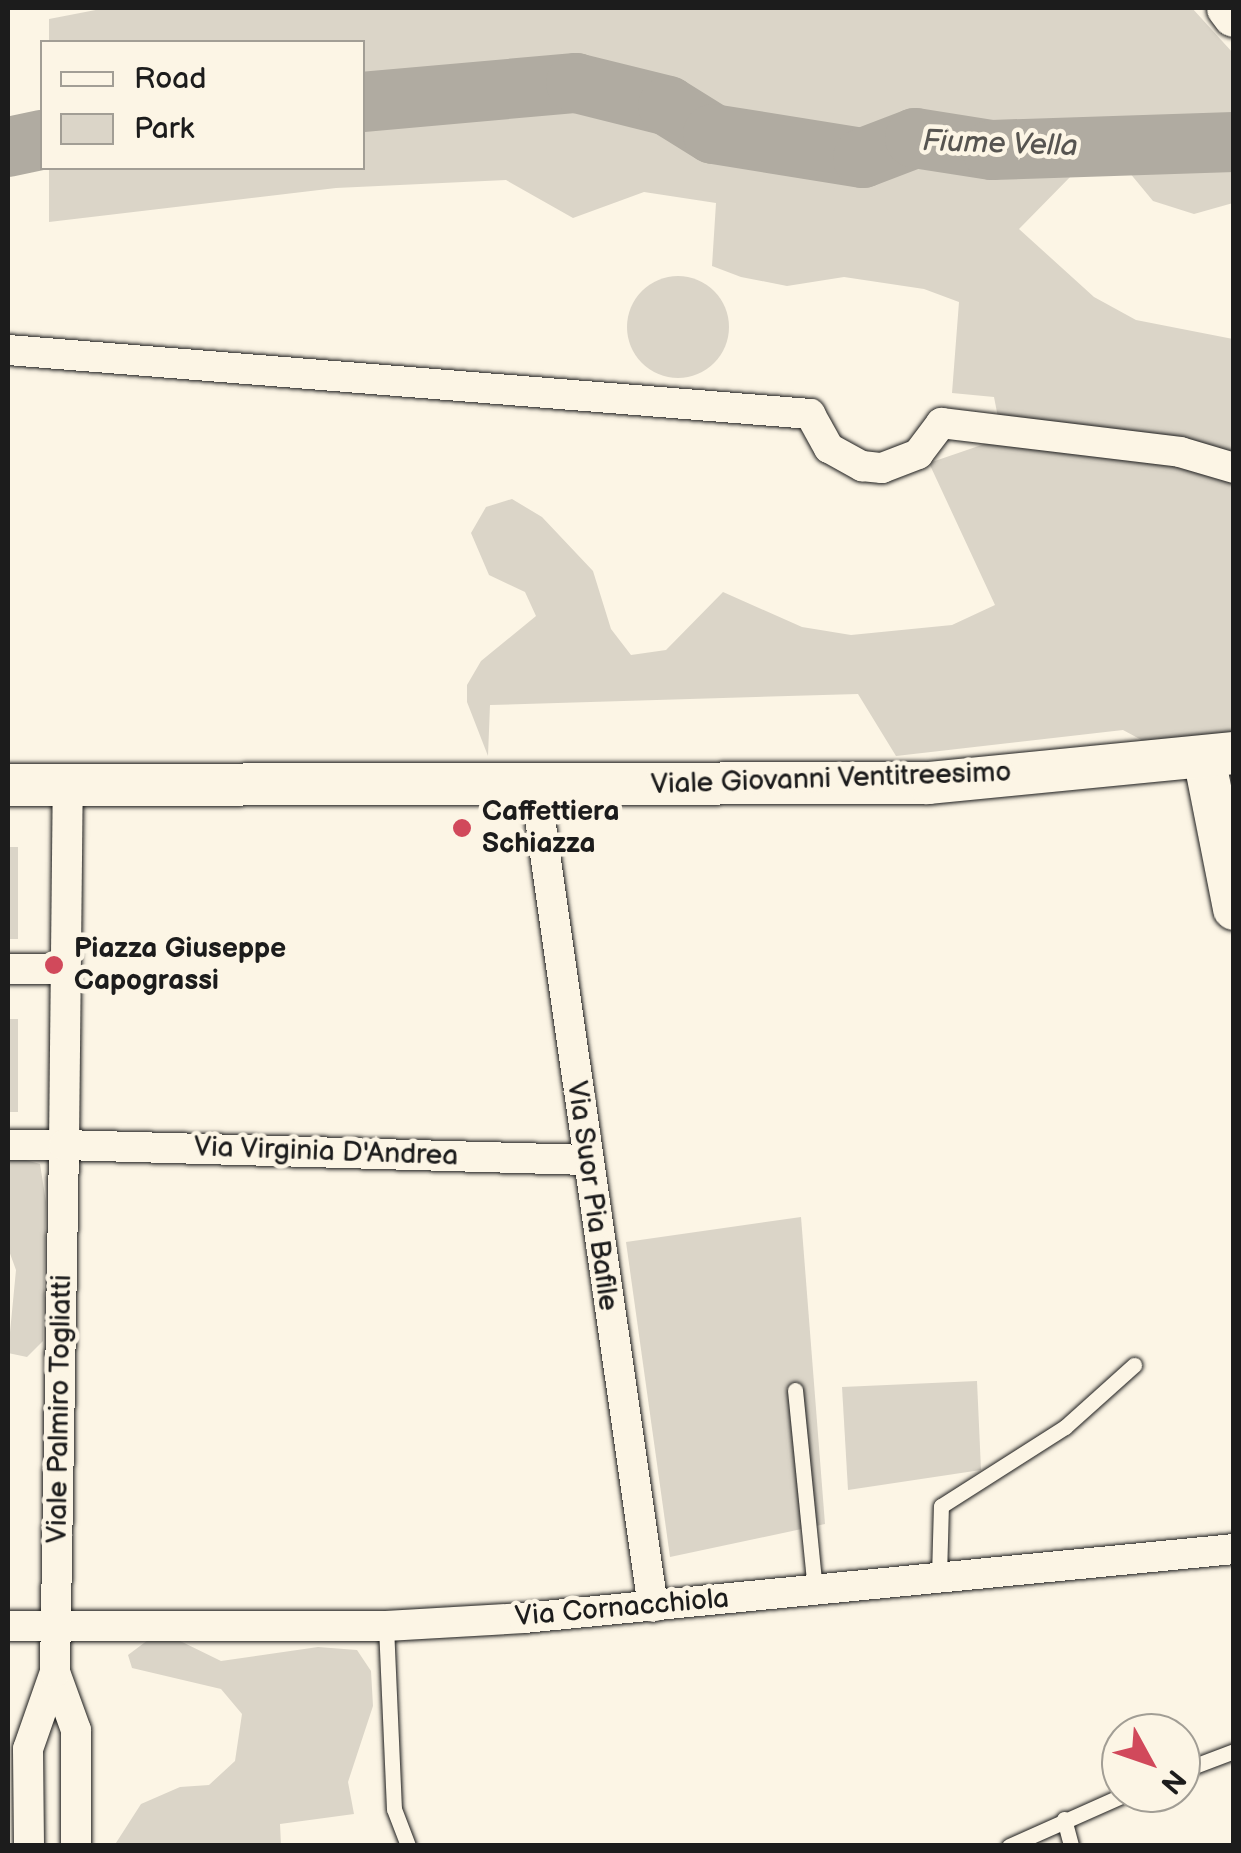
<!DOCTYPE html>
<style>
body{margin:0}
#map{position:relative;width:1241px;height:1853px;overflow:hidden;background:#fcf5e5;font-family:"Balsamiq Sans",sans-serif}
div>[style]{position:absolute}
.green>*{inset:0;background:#dbd5c8;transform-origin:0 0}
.round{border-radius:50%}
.river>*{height:60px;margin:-30px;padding:0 30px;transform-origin:30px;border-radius:30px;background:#b0aba1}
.roads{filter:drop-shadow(0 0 2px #1c1c1c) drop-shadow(0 0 2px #1c1c1c)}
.lane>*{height:15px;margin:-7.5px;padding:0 7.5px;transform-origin:7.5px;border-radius:7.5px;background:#fcf5e5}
.street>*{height:30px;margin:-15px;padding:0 15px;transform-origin:15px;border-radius:15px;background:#fcf5e5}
.secondary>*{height:42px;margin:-21px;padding:0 21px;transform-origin:21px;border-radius:21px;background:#fcf5e5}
.dots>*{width:28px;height:28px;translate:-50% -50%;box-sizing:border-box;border:5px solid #fcf5e5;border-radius:50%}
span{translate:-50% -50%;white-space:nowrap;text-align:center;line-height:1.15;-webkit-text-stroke:9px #fcf5e5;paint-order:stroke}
.street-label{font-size:28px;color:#1c1c1c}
.poi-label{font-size:28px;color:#1c1c1c;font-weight:700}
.left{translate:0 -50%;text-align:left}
.water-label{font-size:30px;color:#575551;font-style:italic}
.frame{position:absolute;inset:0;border:10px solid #1c1c1c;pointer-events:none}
.legend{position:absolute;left:40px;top:40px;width:325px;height:130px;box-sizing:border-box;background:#fcf5e5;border:2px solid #a29e95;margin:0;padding:12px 18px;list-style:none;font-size:30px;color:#1c1c1c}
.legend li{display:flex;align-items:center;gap:20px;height:50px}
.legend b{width:50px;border:2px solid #a29e95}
.north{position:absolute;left:1101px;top:1713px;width:100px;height:100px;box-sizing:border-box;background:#fcf5e5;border:2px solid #a29e95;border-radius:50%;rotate:130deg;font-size:28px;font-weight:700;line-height:40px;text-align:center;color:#1c1c1c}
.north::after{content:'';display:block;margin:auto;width:35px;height:45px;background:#d1495b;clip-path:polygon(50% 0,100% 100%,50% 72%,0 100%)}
</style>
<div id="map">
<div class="green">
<div style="clip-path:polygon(106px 8px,1192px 8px,1233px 53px,1233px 203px,1194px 214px,1153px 201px,1124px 166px,1075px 172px,1019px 229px,1094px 297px,1136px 320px,1233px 339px,1233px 735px,1149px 744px,1123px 730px,896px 756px,858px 694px,490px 705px,488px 756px,467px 702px,467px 685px,481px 661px,536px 616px,525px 592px,489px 575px,471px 533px,486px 507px,512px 499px,542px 517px,593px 571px,611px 629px,631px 655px,666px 650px,723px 592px,802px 627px,851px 635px,952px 625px,995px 605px,929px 463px,1002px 438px,994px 397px,952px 393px,959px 302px,924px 289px,844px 277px,787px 286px,741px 277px,712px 266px,716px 203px,644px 192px,573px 218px,506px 180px,336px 188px,49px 222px,49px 168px,362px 168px,362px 42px,49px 42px,49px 19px)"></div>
<div class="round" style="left:627px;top:276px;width:102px;height:102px"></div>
<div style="left:8px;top:847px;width:10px;height:92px"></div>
<div style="left:8px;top:1019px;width:10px;height:93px"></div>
<div style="clip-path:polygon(8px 1155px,40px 1164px,46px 1202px,43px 1341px,27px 1357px,8px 1353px,16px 1270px,8px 1248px)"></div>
<div style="clip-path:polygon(801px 1217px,825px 1524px,670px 1557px,626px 1242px)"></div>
<div style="clip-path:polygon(977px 1381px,981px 1470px,848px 1490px,842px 1387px)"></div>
<div style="clip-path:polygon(176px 1639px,221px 1661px,318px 1647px,357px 1650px,371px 1671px,373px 1706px,348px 1782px,354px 1814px,280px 1824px,281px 1845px,114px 1846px,141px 1804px,180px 1787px,209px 1785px,235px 1761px,242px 1714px,221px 1689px,132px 1668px,128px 1655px,148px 1640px)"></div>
</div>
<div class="river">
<div style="left:362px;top:102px;width:215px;rotate:-5.1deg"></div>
<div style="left:576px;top:83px;width:95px;rotate:14deg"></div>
<div style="left:668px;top:106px;width:53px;rotate:31.9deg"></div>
<div style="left:713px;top:134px;width:152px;rotate:9.1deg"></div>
<div style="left:863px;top:158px;width:56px;rotate:-21deg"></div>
<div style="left:915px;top:138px;width:78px;rotate:8.9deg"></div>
<div style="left:992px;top:150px;width:242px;rotate:-1.9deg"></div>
<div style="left:8px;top:147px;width:35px;rotate:-12deg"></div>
</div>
<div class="roads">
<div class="lane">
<div style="left:795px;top:1390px;width:200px;rotate:84.3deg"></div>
<div style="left:939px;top:1576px;width:70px;rotate:-88.4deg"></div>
<div style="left:941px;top:1506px;width:147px;rotate:-32.5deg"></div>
<div style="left:1065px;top:1427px;width:93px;rotate:-41.9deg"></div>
<div style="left:386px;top:1626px;width:183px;rotate:87.5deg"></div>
<div style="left:394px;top:1809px;width:40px;rotate:69deg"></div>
<div style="left:1181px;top:1771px;width:57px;rotate:-20.7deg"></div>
<div style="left:1064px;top:1819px;width:28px;rotate:75deg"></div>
<div style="left:1009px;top:1846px;width:130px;rotate:-24deg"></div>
</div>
<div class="street">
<div style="left:8px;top:350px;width:805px;rotate:4.56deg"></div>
<div style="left:810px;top:414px;width:39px;rotate:61deg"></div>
<div style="left:829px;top:448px;width:38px;rotate:29deg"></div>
<div style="left:862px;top:466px;width:20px;rotate:6deg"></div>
<div style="left:882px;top:468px;width:39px;rotate:-21deg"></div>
<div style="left:918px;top:454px;width:39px;rotate:-53deg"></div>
<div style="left:941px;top:423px;width:241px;rotate:6.9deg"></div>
<div style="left:1180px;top:452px;width:56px;rotate:16.5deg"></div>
<div style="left:535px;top:784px;width:831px;rotate:81.84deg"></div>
<div style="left:8px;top:969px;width:57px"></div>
<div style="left:8px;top:1145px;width:56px"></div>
<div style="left:64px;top:1145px;width:360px;rotate:-89.4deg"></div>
<div style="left:8px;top:1626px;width:378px"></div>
<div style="left:386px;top:1626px;width:138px;rotate:-3.3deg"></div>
<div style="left:524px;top:1618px;width:713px;rotate:-5.55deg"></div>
<div style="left:55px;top:1672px;width:62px;rotate:70.1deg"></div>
<div style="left:76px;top:1730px;width:116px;rotate:90deg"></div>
<div style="left:29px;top:1846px;width:97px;rotate:-90.6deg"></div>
<div style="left:28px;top:1749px;width:82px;rotate:-70.7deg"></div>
<div style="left:55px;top:1672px;width:527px;rotate:-89.02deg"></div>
<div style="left:64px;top:1145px;width:523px;rotate:1.64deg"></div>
</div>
<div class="secondary">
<div style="left:1228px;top:8px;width:10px;rotate:53deg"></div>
<div style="left:1204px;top:757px;width:155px;rotate:78.8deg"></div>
<div style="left:8px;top:785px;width:920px;rotate:-0.12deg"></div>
<div style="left:928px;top:783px;width:307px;rotate:-5.6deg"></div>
</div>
</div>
<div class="dots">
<div style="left:462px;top:828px;background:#d1495b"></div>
<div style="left:54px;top:965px;background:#d1495b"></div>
</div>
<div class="street-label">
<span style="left:831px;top:779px;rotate:-2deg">Viale Giovanni Ventitreesimo</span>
<span style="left:326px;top:1152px;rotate:2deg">Via Virginia D'Andrea</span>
<span style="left:592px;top:1196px;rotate:82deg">Via Suor Pia Bafile</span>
<span style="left:60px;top:1409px;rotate:-89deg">Viale Palmiro Togliatti</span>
<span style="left:622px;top:1608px;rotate:-5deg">Via Cornacchiola</span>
</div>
<div class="poi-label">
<span class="left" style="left:482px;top:828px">Caffettiera<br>Schiazza</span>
<span class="left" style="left:74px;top:965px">Piazza Giuseppe<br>Capograssi</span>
</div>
<div class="water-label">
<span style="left:1000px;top:144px;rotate:2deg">Fiume Vella</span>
</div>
<div class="frame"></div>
<ul class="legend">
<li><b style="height:12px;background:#fcf5e5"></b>Road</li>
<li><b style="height:28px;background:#dbd5c8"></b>Park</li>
</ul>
<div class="north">N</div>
</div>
